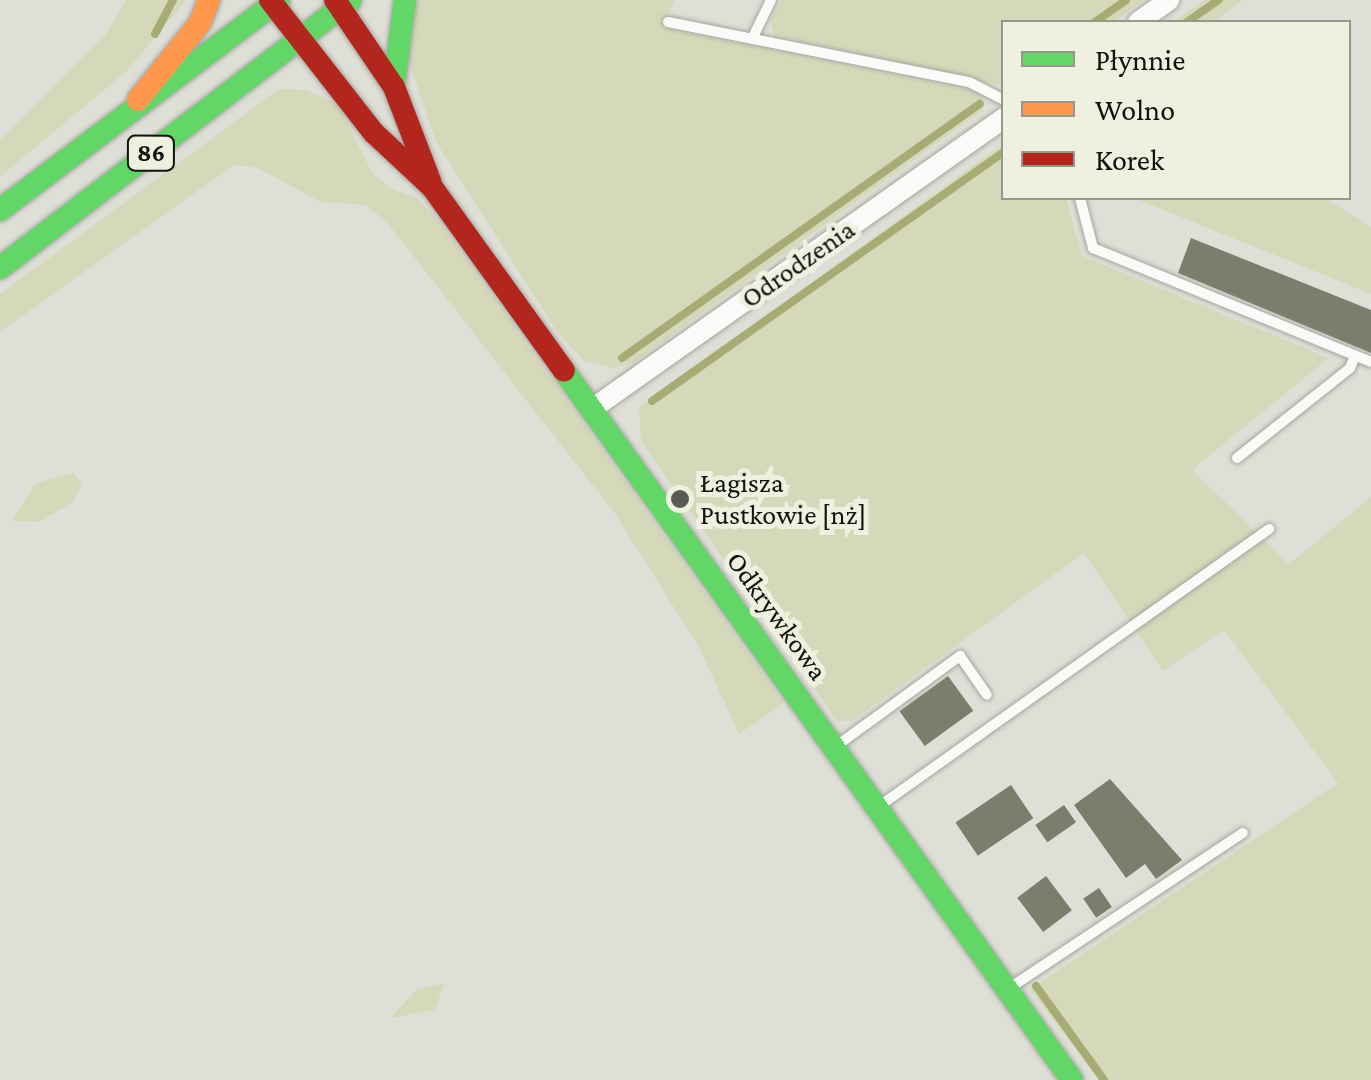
<!DOCTYPE html>
<meta charset="utf-8">
<style>
body{margin:0}
#map{position:relative;width:1371px;height:1080px;overflow:hidden;background:#dee0d7;font-family:"Crimson Pro",serif}
div>[style]{position:absolute}
.green>*{inset:0;background:#d5d9b9}
.stream>*{height:8px;margin:-4px;padding:0 4px;transform-origin:4px;border-radius:4px;background:#a6ac73}
.building>*{inset:0;background:#7c7e6d;transform-origin:0 0}
.roads{filter:drop-shadow(0 0 2px #a4a69f) drop-shadow(0 0 2px #a4a69f)}
.lane>*{height:10px;margin:-5px;padding:0 5px;transform-origin:5px;border-radius:5px;background:#fafaf9}
.street>*{height:20px;margin:-10px;padding:0 10px;transform-origin:10px;border-radius:10px;background:#fafaf9}
.fast>*{height:22px;margin:-11px;padding:0 11px;transform-origin:11px;border-radius:11px;background:#63d668}
.slow>*{height:22px;margin:-11px;padding:0 11px;transform-origin:11px;border-radius:11px;background:#ff974d}
.jam>*{height:22px;margin:-11px;padding:0 11px;transform-origin:11px;border-radius:11px;background:#b3261e}
.dots>*{width:28px;height:28px;translate:-50% -50%;box-sizing:border-box;border:5px solid #eef1e0;border-radius:50%}
span{translate:-50% -50%;white-space:nowrap;text-align:center;line-height:1.15;-webkit-text-stroke:10px #eef1e0;paint-order:stroke}
.shield-label span{padding:2px 8px;background:#eef1e0;border:2px solid;border-radius:8px;-webkit-text-stroke-width:0}
.shield-label{font-size:25px;color:#12130d;font-weight:700}
.street-label{font-size:28px;color:#12130d}
.poi-label{font-size:28px;color:#12130d}
.left{translate:0 -50%;text-align:left}
.legend{position:absolute;left:1001px;top:20px;width:350px;height:180px;box-sizing:border-box;background:#eef1e0;border:2px solid #96988c;margin:0;padding:12px 18px;list-style:none;font-size:30px;color:#12130d}
.legend li{display:flex;align-items:center;gap:20px;height:50px}
.legend b{width:50px;border:2px solid #96988c}
</style>
<div id="map">
<div class="green">
<div style="clip-path:polygon(126px 0,186px 0,127px 71px,0 177px,0 141px,105px 35px)"></div>
<div style="clip-path:polygon(418px 0,674px 0,663px 28px,972px 90px,984px 97px,983px 110px,633px 363px,611px 368px,584px 361px,558px 333px,436px 142px,409px 62px)"></div>
<div style="clip-path:polygon(781px 0,1144px 0,1113px 22px,1004px 22px,1003px 86px,774px 35px,771px 19px)"></div>
<div style="clip-path:polygon(1204px 0,1243px 0,1213px 22px,1174px 22px)"></div>
<div style="clip-path:polygon(279px 89px,307px 90px,337px 104px,372px 172px,390px 188px,417px 198px,438px 220px,784px 703px,739px 734px,700px 649px,616px 515px,386px 221px,365px 205px,320px 202px,258px 168px,234px 165px,0 332px,0 294px)"></div>
<div style="clip-path:polygon(1003px 144px,1004px 198px,1066px 198px,1082px 256px,1329px 358px,1192px 470px,1289px 564px,1371px 497px,1371px 1080px,1099px 1080px,1030px 989px,1338px 783px,1224px 630px,1163px 671px,1084px 553px,852px 721px,837px 721px,641px 441px,639px 407px)"></div>
<div style="clip-path:polygon(1134px 198px,1325px 198px,1371px 227px,1371px 294px)"></div>
<div style="clip-path:polygon(74px 473px,82px 485px,73px 502px,39px 522px,12px 521px,36px 483px)"></div>
<div style="clip-path:polygon(444px 983px,435px 1010px,390px 1018px,417px 989px)"></div>
</div>
<div class="stream">
<div style="left:1095px;top:22px;width:38px;rotate:-35deg"></div>
<div style="left:1187px;top:22px;width:39px;rotate:-35deg"></div>
<div style="left:155px;top:34px;width:38px;rotate:-62deg"></div>
<div style="left:622px;top:358px;width:439px;rotate:-35.4deg"></div>
<div style="left:652px;top:401px;width:431px;rotate:-35.3deg"></div>
<div style="left:1036px;top:986px;width:116px;rotate:54.1deg"></div>
</div>
<div class="building">
<div style="clip-path:polygon(1191px 238px,1371px 310px,1371px 353px,1178px 273px)"></div>
<div style="left:948px;top:676px;width:43px;height:60px;rotate:54deg"></div>
<div style="clip-path:polygon(1110px 779px,1182px 860px,1156px 879px,1145px 864px,1126px 878px,1074px 805px)"></div>
<div style="left:1011px;top:785px;width:40px;height:67px;rotate:56deg"></div>
<div style="left:1064px;top:805px;width:21px;height:35px;rotate:55deg"></div>
<div style="left:1046px;top:876px;width:43px;height:36px;rotate:53deg"></div>
<div style="left:1099px;top:888px;width:23px;height:19px;rotate:56deg"></div>
</div>
<div class="roads">
<div class="lane">
<div style="left:668px;top:22px;width:307px;rotate:11.3deg"></div>
<div style="left:969px;top:82px;width:39px;rotate:27deg"></div>
<div style="left:752px;top:39px;width:43px;rotate:-64deg"></div>
<div style="left:1080px;top:198px;width:52px;rotate:75.4deg"></div>
<div style="left:1093px;top:248px;width:300px;rotate:22.3deg"></div>
<div style="left:1237px;top:458px;width:144px;rotate:-38.5deg"></div>
<div style="left:1350px;top:368px;width:13px;rotate:-67deg"></div>
<div style="left:835px;top:747px;width:155px;rotate:-36.1deg"></div>
<div style="left:960px;top:656px;width:47px;rotate:55.3deg"></div>
<div style="left:878px;top:807px;width:480px;rotate:-35.4deg"></div>
<div style="left:1008px;top:989px;width:282px;rotate:-33.6deg"></div>
</div>
<div class="street">
<div style="left:1138px;top:22px;width:38px;rotate:-35deg"></div>
<div style="left:592px;top:409px;width:504px;rotate:-35.23deg"></div>
</div>
<div class="fast">
<div style="left:394px;top:85px;width:86px;rotate:-82.6deg"></div>
<div style="left:0;top:210px;width:349px;rotate:-37deg"></div>
<div style="left:0;top:268px;width:441px;rotate:-37.4deg"></div>
<div style="left:564px;top:371px;width:872px;rotate:54.38deg"></div>
</div>
<div class="slow">
<div style="left:138px;top:100px;width:99px;rotate:-51.2deg"></div>
<div style="left:200px;top:23px;width:25px;rotate:-69deg"></div>
</div>
<div class="jam">
<div style="left:270px;top:0;width:169px;rotate:52deg"></div>
<div style="left:374px;top:133px;width:79px;rotate:43deg"></div>
<div style="left:432px;top:187px;width:226px;rotate:54.3deg"></div>
<div style="left:335px;top:0;width:105px;rotate:55.9deg"></div>
<div style="left:394px;top:87px;width:101px;rotate:69deg"></div>
</div>
</div>
<div class="dots">
<div style="left:680px;top:499px;background:#595b54"></div>
</div>
<div class="shield-label">
<span style="left:151px;top:153px">86</span>
</div>
<div class="street-label">
<span style="left:798px;top:264px;rotate:-35deg">Odrodzenia</span>
<span style="left:777px;top:616px;rotate:54deg">Odkrywkowa</span>
</div>
<div class="poi-label">
<span class="left" style="left:700px;top:499px">Łagisza<br>Pustkowie [nż]</span>
</div>
<ul class="legend">
<li><b style="height:12px;background:#63d668"></b>Płynnie</li>
<li><b style="height:12px;background:#ff974d"></b>Wolno</li>
<li><b style="height:12px;background:#b3261e"></b>Korek</li>
</ul>
</div>
